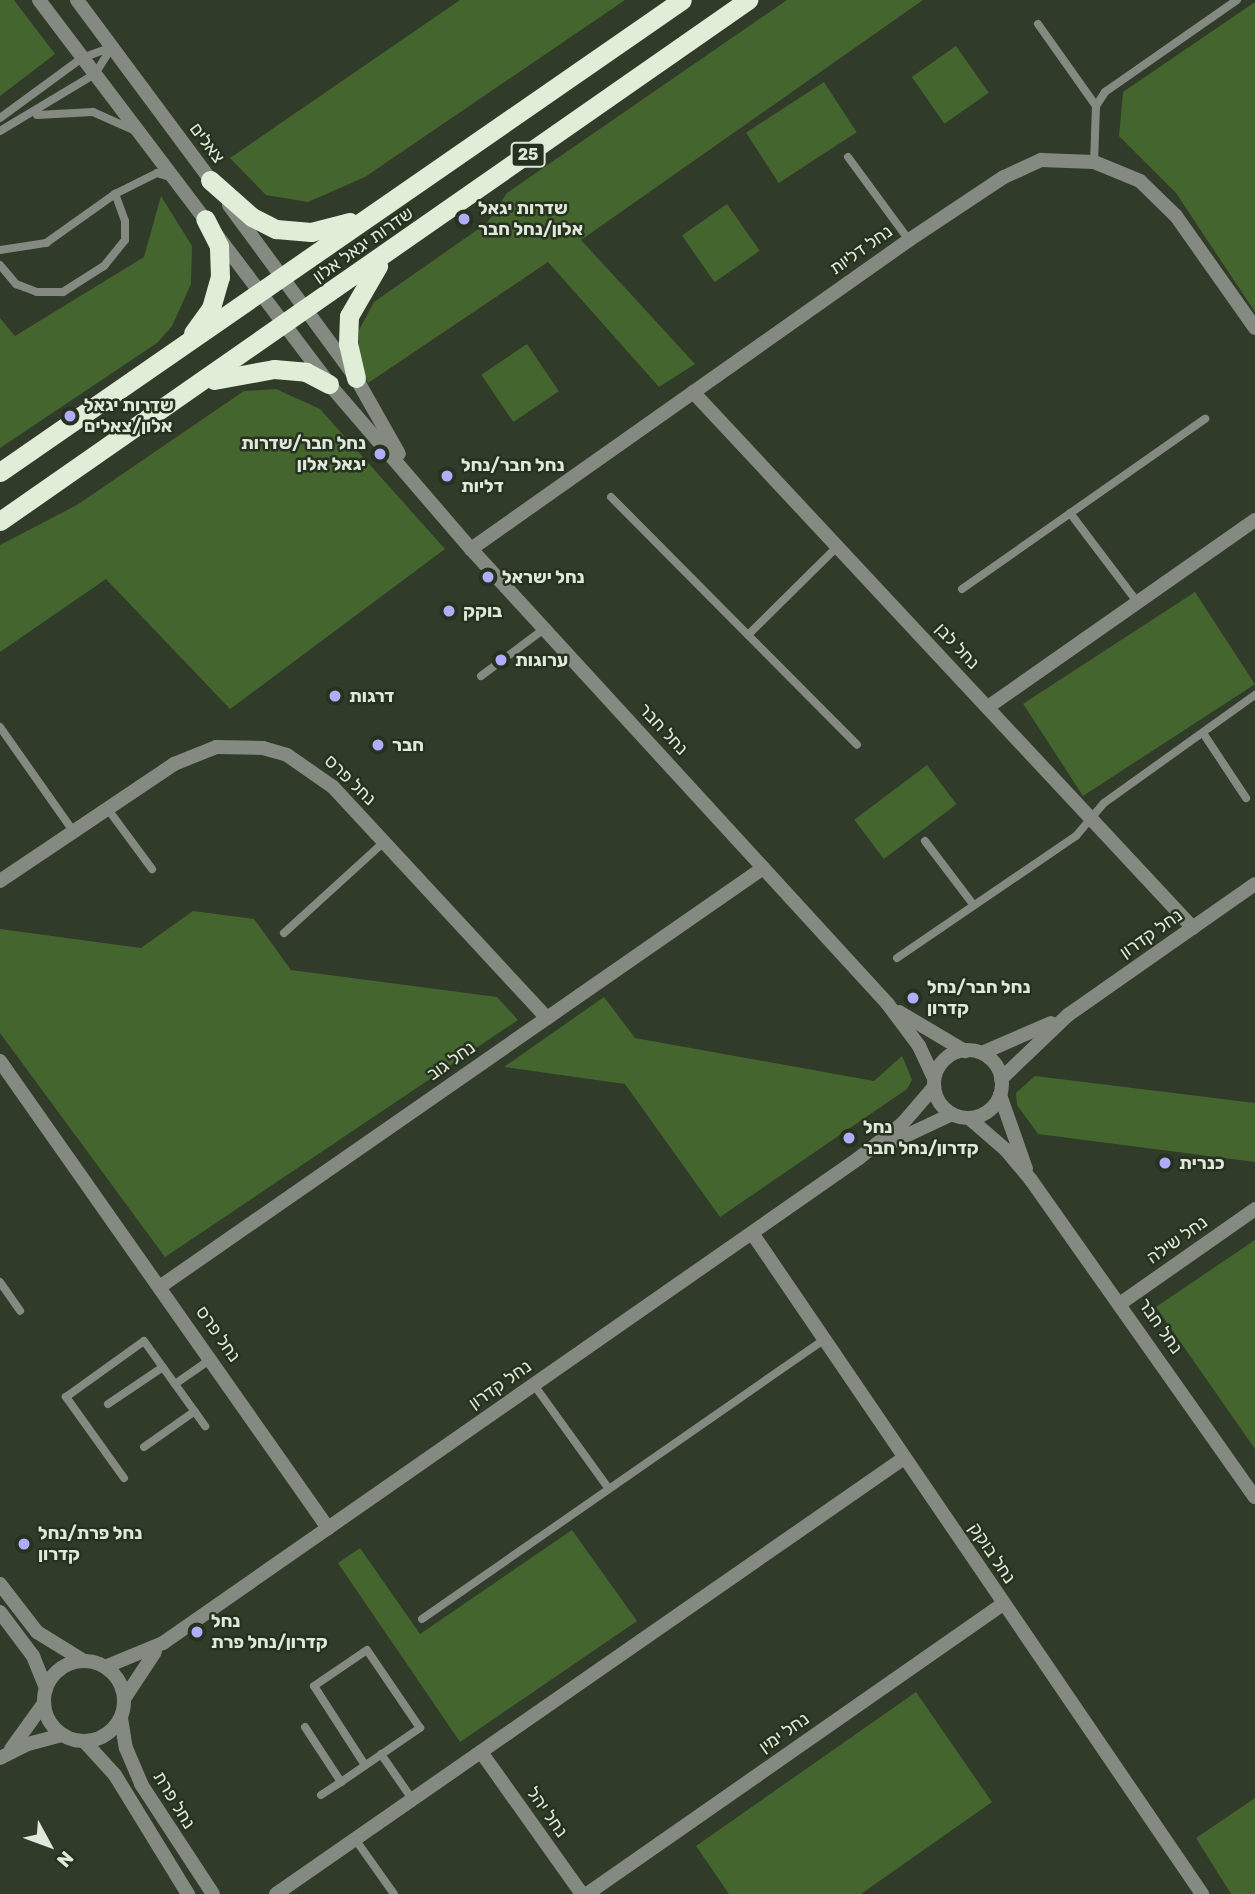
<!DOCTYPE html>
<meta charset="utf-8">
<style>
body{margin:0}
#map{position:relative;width:1255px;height:1894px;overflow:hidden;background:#303b29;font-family:Rubik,Heebo,sans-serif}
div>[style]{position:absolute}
.green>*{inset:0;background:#45652f;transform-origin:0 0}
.service>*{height:8px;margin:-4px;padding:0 4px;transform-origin:4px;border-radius:4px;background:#848a81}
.minor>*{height:14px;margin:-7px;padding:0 7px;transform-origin:7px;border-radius:7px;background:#848a81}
.tertiary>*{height:14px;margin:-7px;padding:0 7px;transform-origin:7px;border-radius:7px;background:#848a81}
.tertiary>.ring{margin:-7px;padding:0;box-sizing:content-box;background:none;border:14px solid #848a81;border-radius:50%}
.trunk>*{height:19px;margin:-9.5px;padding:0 9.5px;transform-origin:9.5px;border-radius:9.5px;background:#e0eed8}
.dots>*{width:19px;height:19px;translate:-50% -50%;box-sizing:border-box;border:4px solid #26311f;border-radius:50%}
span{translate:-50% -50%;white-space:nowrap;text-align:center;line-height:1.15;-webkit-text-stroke:5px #26311f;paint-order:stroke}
.shield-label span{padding:2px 5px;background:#26311f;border:2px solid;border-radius:5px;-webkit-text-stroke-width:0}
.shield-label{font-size:16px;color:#e0e8dc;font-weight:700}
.street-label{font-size:18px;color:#e0e8dc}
.poi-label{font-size:18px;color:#e0e8dc;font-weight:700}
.left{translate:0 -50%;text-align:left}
.right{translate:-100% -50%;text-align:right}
.north{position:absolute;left:14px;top:1810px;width:70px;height:70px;-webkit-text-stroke:5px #26311f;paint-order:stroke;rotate:131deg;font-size:19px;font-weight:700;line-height:28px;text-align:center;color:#e0e8dc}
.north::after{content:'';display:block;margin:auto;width:24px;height:32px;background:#e0e8dc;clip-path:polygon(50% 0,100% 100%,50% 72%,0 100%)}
</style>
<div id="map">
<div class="green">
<div style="clip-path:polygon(0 0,14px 0,55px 54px,0 96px)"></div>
<div style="clip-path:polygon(460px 0,625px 0,365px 177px,308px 202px,266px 195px,230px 158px)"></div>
<div style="clip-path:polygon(787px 0,923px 0,581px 240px,695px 364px,659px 387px,548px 262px,368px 383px,359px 362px,359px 330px,374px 302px,487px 223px,507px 193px)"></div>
<div style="clip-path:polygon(1255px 2px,1255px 312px,1176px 193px,1119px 136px,1123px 92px)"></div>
<div style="left:956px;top:46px;width:57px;height:54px;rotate:55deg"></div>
<div style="left:824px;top:82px;width:60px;height:93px;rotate:57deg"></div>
<div style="clip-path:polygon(161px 196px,192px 246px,191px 284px,172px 326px,157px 343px,0 448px,0 318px,15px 336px,144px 257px)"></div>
<div style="left:727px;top:204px;width:57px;height:55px;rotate:55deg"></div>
<div style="left:527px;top:344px;width:57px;height:55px;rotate:56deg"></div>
<div style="clip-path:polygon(276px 389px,320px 409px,445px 549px,230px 709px,106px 579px,0 652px,0 545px,77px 505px,244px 391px)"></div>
<div style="left:1195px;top:592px;width:110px;height:205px;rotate:57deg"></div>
<div style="left:927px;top:765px;width:49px;height:91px;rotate:53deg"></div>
<div style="clip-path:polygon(193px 911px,254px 919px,291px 970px,497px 997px,518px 1020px,165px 1257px,0 1033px,0 929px,141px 948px)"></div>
<div style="clip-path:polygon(604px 997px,635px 1038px,874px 1081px,902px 1056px,912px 1080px,907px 1089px,720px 1217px,625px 1084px,504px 1067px)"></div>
<div style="clip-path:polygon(1035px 1076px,1255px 1103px,1255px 1162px,1038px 1134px,1017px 1105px,1016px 1093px)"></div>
<div style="clip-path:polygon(1255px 1240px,1255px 1449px,1156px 1307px)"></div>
<div style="clip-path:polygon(572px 1530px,637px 1621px,460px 1742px,338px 1563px,360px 1548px,420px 1634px)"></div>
<div style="clip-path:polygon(916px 1692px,992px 1802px,861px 1894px,729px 1894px,696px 1846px)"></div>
<div style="clip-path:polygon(1255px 1798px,1255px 1894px,1231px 1894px,1196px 1838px)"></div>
</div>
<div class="service">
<div style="left:1038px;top:24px;width:100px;rotate:54.7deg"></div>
<div style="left:1096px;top:106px;width:56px;rotate:92deg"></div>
<div style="left:1096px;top:106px;width:17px;rotate:-57deg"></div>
<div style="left:1105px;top:92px;width:161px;rotate:-34.9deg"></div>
<div style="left:37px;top:115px;width:56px;rotate:-3.1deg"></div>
<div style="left:93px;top:112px;width:42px;rotate:24.1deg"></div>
<div style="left:0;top:118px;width:102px;rotate:-36.2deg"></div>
<div style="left:82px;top:58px;width:32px;rotate:-20deg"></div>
<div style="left:0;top:131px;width:111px;rotate:-31deg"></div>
<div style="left:95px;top:74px;width:32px;rotate:-58deg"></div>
<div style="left:848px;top:157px;width:103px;rotate:53.7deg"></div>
<div style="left:0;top:250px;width:47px;rotate:-8.7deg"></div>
<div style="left:46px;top:243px;width:85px;rotate:-35.4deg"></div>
<div style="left:0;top:265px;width:25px;rotate:50deg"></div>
<div style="left:16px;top:284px;width:22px;rotate:21deg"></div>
<div style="left:37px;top:292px;width:26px"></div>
<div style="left:63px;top:292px;width:49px;rotate:-32.4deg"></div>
<div style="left:104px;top:266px;width:33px;rotate:-51deg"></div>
<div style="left:125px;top:240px;width:19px;rotate:-90deg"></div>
<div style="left:125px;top:221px;width:29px;rotate:-110deg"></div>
<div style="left:115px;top:194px;width:47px;rotate:-26.6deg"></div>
<div style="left:157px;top:173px;width:14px;rotate:17deg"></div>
<div style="left:611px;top:497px;width:349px;rotate:45.2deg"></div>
<div style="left:1070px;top:513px;width:113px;rotate:52.9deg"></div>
<div style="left:962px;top:589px;width:297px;rotate:-35deg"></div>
<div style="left:748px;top:635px;width:127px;rotate:-44.7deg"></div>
<div style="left:481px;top:676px;width:79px;rotate:-36.7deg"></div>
<div style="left:0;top:727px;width:127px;rotate:54.9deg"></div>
<div style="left:1203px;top:733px;width:78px;rotate:56.5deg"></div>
<div style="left:107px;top:808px;width:76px;rotate:53.6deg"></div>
<div style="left:925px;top:841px;width:78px;rotate:52.8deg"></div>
<div style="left:284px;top:933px;width:135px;rotate:-42.3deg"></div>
<div style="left:897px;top:958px;width:217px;rotate:-34.3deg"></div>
<div style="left:1076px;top:836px;width:43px;rotate:-49.7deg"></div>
<div style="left:1104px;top:803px;width:186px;rotate:-35.6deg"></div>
<div style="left:0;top:1282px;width:35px;rotate:55deg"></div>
<div style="left:175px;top:1384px;width:44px;rotate:-34.8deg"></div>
<div style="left:534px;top:1385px;width:128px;rotate:54.2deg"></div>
<div style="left:108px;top:1404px;width:66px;rotate:-33.9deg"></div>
<div style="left:144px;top:1447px;width:62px;rotate:-35.2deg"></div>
<div style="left:124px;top:1478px;width:100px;rotate:-125.6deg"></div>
<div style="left:66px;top:1397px;width:96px;rotate:-35.7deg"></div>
<div style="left:144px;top:1341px;width:105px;rotate:54.3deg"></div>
<div style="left:422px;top:1619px;width:489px;rotate:-34.8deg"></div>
<div style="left:305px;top:1727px;width:66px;rotate:56.8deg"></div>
<div style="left:381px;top:1754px;width:55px;rotate:55.4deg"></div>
<div style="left:321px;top:1795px;width:24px;rotate:-33deg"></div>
<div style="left:341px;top:1782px;width:96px;rotate:-34.4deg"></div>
<div style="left:420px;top:1728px;width:94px;rotate:-124.2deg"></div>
<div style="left:367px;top:1650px;width:64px;rotate:145.8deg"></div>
<div style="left:314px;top:1686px;width:94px;rotate:57.2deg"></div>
<div style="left:355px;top:1839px;width:67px;rotate:54.7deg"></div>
</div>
<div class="minor">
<div style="left:693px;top:392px;width:733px;rotate:46.99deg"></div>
<div style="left:471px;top:549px;width:536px;rotate:-35.2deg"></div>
<div style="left:909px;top:240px;width:114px;rotate:-33.6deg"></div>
<div style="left:1004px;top:177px;width:41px;rotate:-24.7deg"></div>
<div style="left:1041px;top:160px;width:53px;rotate:2.2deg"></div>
<div style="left:1094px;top:162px;width:50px;rotate:22.4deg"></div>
<div style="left:1140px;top:181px;width:50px;rotate:44.2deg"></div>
<div style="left:1176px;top:216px;width:137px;rotate:54.8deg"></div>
<div style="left:988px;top:707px;width:326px;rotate:-35deg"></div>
<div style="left:0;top:881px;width:210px;rotate:-33.9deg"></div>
<div style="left:174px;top:764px;width:45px;rotate:-22deg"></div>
<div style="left:216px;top:747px;width:47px;rotate:1.2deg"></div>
<div style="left:263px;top:748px;width:25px;rotate:16deg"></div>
<div style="left:287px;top:755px;width:56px;rotate:34.8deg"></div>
<div style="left:333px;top:787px;width:315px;rotate:47.2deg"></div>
<div style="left:0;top:1061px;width:571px;rotate:54.92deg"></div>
<div style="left:752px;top:1233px;width:800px;rotate:55.75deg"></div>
<div style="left:161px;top:1286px;width:733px;rotate:-34.77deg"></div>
<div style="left:1121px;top:1303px;width:164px;rotate:-35deg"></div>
<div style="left:481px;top:1752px;width:174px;rotate:54.6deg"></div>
<div style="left:276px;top:1894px;width:765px;rotate:-34.77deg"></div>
<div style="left:587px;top:1894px;width:507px;rotate:-34.88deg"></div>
</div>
<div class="tertiary">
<div style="left:39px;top:0;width:481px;rotate:52.9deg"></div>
<div style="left:329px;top:384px;width:218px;rotate:49.3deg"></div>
<div style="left:471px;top:549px;width:616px;rotate:47.5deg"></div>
<div style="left:887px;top:1003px;width:54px;rotate:53.3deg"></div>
<div style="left:919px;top:1046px;width:35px;rotate:65deg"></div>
<div style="left:77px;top:0;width:232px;rotate:53.4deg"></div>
<div style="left:229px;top:205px;width:215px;rotate:53.7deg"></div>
<div style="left:356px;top:378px;width:87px;rotate:60.5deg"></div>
<div style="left:899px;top:1012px;width:77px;rotate:30.6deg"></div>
<div class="ring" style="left:934px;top:1050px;width:54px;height:54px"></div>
<div style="left:982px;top:1053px;width:75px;rotate:-23.5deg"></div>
<div style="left:1001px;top:1079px;width:93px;rotate:-43.7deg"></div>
<div style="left:1068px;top:1015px;width:228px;rotate:-35deg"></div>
<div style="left:1000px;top:1095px;width:78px;rotate:70.6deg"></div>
<div style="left:969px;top:1118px;width:49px;rotate:40.9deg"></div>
<div style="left:1006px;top:1150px;width:39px;rotate:50deg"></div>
<div style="left:1031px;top:1180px;width:388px;rotate:54.8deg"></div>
<div style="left:882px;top:1147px;width:77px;rotate:-25.2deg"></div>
<div style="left:0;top:1584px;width:61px;rotate:52.4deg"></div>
<div style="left:37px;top:1632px;width:55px;rotate:31.7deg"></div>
<div style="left:0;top:1612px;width:55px;rotate:53.1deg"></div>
<div style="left:33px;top:1656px;width:35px;rotate:68deg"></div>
<div class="ring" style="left:44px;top:1661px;width:66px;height:66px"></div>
<div style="left:105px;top:1667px;width:63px;rotate:-22.5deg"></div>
<div style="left:163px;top:1643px;width:848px;rotate:-34.87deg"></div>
<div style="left:859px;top:1158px;width:56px;rotate:-38.5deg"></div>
<div style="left:903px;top:1123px;width:48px;rotate:-49.3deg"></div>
<div style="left:124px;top:1699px;width:56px;rotate:-56.6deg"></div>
<div style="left:121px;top:1718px;width:30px;rotate:81deg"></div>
<div style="left:126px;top:1748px;width:39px;rotate:67deg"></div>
<div style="left:141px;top:1784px;width:131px;rotate:56.8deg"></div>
<div style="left:84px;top:1741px;width:46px;rotate:47.6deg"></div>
<div style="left:115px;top:1775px;width:140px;rotate:58.5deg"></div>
<div style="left:11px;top:1749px;width:57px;rotate:-54.3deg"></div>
<div style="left:0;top:1758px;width:31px;rotate:-27deg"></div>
<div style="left:28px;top:1744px;width:35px;rotate:-15deg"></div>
</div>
<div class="trunk">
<div style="left:210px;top:180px;width:56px;rotate:41.4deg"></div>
<div style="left:252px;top:217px;width:27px;rotate:27deg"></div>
<div style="left:276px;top:229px;width:35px;rotate:5deg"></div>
<div style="left:311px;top:232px;width:40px;rotate:-14.4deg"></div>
<div style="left:193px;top:333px;width:31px;rotate:-54deg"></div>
<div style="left:211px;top:308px;width:32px;rotate:-74deg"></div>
<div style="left:220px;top:277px;width:31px;rotate:-92deg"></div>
<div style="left:219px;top:246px;width:30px;rotate:-117deg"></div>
<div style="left:356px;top:378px;width:35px;rotate:-103deg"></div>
<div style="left:348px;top:344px;width:28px;rotate:-88deg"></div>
<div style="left:349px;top:316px;width:58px;rotate:-59.9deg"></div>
<div style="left:214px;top:380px;width:61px;rotate:-10.4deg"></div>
<div style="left:274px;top:369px;width:32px;rotate:5deg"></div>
<div style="left:306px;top:372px;width:26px;rotate:28deg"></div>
<div style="left:0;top:472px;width:829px;rotate:-34.69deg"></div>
<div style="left:0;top:521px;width:912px;rotate:-34.86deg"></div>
</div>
<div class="dots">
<div style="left:464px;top:219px;background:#afaefa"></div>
<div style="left:70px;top:416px;background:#afaefa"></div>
<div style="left:380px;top:454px;background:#afaefa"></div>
<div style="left:447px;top:476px;background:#afaefa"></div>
<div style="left:488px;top:577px;background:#afaefa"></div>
<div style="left:449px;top:611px;background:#afaefa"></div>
<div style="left:501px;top:660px;background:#afaefa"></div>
<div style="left:335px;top:696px;background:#afaefa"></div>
<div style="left:378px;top:745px;background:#afaefa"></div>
<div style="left:913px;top:998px;background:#afaefa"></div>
<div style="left:849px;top:1138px;background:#afaefa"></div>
<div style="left:1165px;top:1163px;background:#afaefa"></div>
<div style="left:24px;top:1544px;background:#afaefa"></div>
<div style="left:197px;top:1632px;background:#afaefa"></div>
</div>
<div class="shield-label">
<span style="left:528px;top:155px">25</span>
</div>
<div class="street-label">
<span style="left:207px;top:143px;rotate:53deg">צאלים</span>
<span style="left:363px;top:245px;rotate:-35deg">שדרות יגאל אלון</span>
<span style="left:861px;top:250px;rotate:-35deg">נחל דליות</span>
<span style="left:957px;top:646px;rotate:47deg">נחל לבן</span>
<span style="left:663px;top:729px;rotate:47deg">נחל חבר</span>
<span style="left:350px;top:780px;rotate:44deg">נחל פרס</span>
<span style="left:1151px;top:934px;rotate:-35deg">נחל קדרון</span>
<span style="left:451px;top:1061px;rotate:-35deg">נחל גוב</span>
<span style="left:1177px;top:1240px;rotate:-35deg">נחל שילה</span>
<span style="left:1160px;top:1326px;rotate:55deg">נחל חבר</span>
<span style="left:218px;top:1334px;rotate:55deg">נחל פרס</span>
<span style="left:500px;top:1385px;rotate:-35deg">נחל קדרון</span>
<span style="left:992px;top:1553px;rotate:56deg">נחל בוקק</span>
<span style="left:784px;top:1733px;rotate:-35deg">נחל ימין</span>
<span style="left:174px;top:1800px;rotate:59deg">נחל פרת</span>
<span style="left:547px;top:1812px;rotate:55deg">נחל יהל</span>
</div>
<div class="poi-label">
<span class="left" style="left:478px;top:219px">שדרות יגאל<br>אלון/נחל חבר</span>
<span class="left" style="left:84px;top:416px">שדרות יגאל<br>אלון/צאלים</span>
<span class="right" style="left:366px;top:454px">נחל חבר/שדרות<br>יגאל אלון</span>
<span class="left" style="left:461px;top:476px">נחל חבר/נחל<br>דליות</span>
<span class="left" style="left:502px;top:577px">נחל ישראל</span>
<span class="left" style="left:463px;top:611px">בוקק</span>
<span class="left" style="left:515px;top:660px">ערוגות</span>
<span class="left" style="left:349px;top:696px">דרגות</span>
<span class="left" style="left:392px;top:745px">חבר</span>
<span class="left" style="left:927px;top:998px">נחל חבר/נחל<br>קדרון</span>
<span class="left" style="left:863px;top:1138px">נחל<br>קדרון/נחל חבר</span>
<span class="left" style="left:1179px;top:1163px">כנרית</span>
<span class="left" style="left:38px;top:1544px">נחל פרת/נחל<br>קדרון</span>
<span class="left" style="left:211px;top:1632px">נחל<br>קדרון/נחל פרת</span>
</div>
<div class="north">N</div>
</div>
